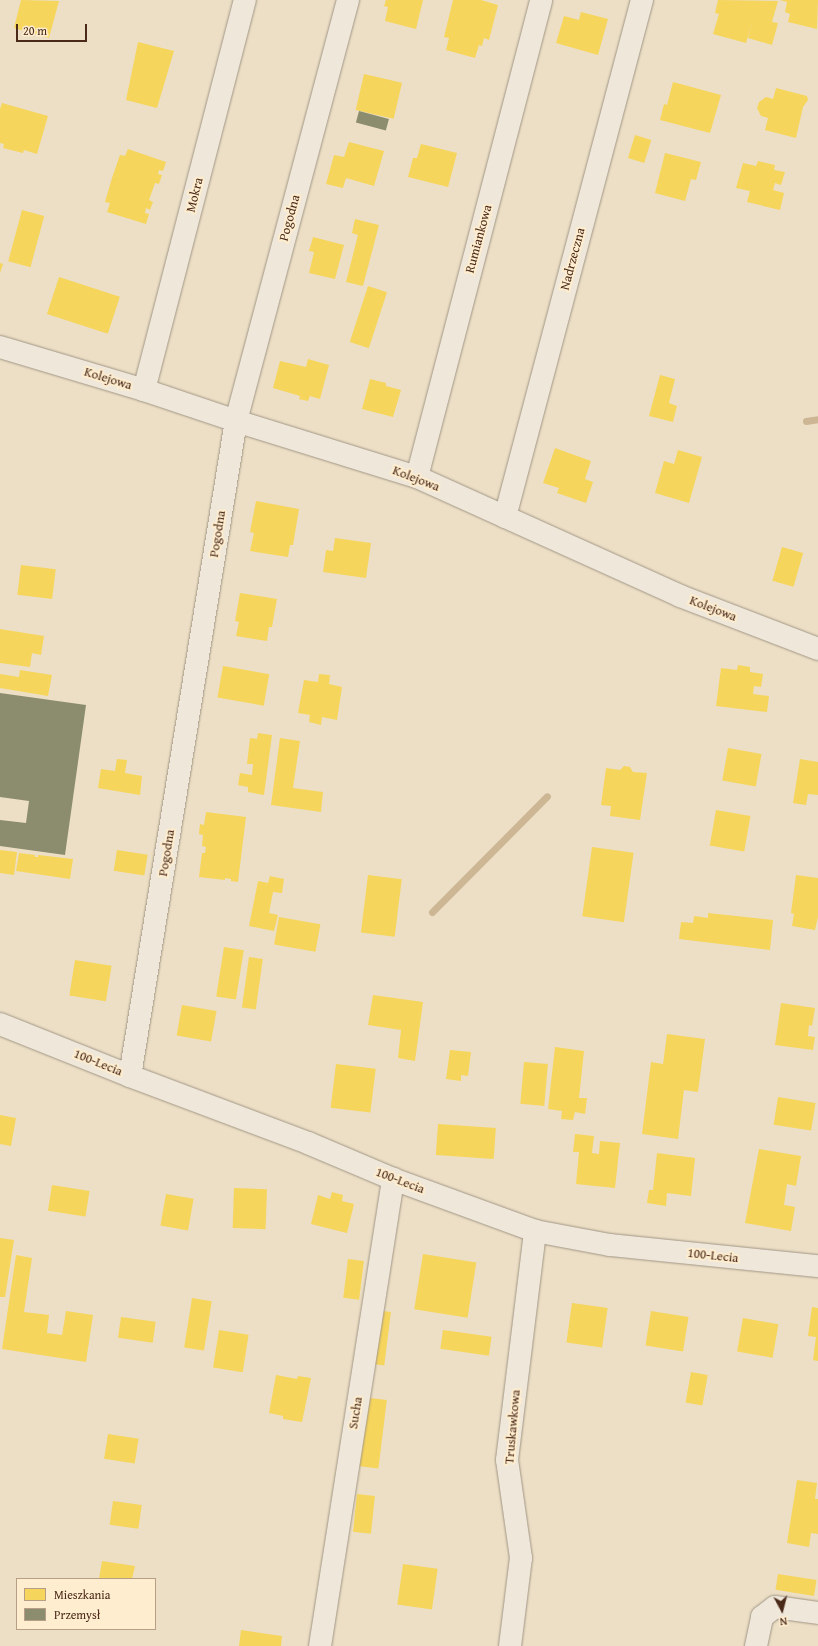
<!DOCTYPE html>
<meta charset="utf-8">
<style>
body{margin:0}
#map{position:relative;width:818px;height:1646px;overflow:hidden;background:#ecdfc5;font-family:"Gentium Book Plus",serif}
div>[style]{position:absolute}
.homes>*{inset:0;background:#f6d55c;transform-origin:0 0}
.industry>*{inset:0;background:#8c8c6e;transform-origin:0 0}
.stream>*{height:7px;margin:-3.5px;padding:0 3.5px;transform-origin:3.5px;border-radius:3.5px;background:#cdb694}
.roads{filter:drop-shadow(0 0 1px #a29686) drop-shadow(0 0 1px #a29686)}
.minor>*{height:22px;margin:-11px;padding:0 11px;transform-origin:11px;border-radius:11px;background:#eee7da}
span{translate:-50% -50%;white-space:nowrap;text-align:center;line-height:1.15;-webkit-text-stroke:4px #feedce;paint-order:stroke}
.street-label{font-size:13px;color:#4a2919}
.legend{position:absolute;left:16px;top:1578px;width:140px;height:52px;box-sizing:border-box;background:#feedce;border:1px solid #b69f86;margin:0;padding:5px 7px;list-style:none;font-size:12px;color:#4a2919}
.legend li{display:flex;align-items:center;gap:8px;height:20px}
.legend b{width:20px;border:1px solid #b69f86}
.north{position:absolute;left:762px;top:1590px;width:40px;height:40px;-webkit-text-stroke:3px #feedce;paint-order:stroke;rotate:173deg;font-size:11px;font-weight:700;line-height:16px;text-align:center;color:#4a2919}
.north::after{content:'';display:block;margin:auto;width:14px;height:18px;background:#4a2919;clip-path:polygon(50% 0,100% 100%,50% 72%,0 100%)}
.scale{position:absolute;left:16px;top:24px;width:71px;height:18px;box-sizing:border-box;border:2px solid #4a2919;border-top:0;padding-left:5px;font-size:12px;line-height:14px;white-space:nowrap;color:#4a2919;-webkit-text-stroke:3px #feedce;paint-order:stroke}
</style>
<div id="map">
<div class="homes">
<div style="clip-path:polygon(21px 0,59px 1px,49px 38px,14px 28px)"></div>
<div style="clip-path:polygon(386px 0,423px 0,416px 29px,385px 21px,388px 7px,384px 6px)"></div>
<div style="clip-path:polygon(453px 0,481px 0,498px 5px,489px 40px,484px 38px,482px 46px,479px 45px,475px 58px,446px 50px,449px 38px,444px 37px)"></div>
<div style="clip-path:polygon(718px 0,778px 1px,772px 22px,778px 23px,772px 45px,748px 38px,752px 23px,746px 43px,713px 34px,719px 14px,715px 13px)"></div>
<div style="clip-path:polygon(780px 0,818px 0,817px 29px,788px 22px,790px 14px,785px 12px,787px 2px)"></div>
<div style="clip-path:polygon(581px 12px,608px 19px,598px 55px,556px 43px,564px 16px,579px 20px)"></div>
<div style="clip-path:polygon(138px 42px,174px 51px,157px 108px,126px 100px)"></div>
<div style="left:364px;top:74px;width:39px;height:37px;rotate:13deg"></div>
<div style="clip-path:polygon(673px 82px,721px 95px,710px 133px,660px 120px,664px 104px,667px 105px)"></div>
<div style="clip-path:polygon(776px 88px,807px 96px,808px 100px,803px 107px,796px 138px,765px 130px,768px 118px,761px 116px,757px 108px,759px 102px,766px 97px,773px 99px)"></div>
<div style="clip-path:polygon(2px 103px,48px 116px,37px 154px,24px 150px,23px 153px,3px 148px,4px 144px,0 143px,0 109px)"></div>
<div style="left:635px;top:135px;width:17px;height:24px;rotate:17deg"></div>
<div style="clip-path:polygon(349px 142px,384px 151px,374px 186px,346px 178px,343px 188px,326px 184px,334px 155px,344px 157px)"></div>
<div style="clip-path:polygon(421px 144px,457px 153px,448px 187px,408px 177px,413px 158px,417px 158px)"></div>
<div style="clip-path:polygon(128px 149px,166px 162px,163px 171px,159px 170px,158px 174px,162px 175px,159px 184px,155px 183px,149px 200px,153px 202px,150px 210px,146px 208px,145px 213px,149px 214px,146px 224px,107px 212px,110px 203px,105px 202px,112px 178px,120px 155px,125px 156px)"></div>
<div style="clip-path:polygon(665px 153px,701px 162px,696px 180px,691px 179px,685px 201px,655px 193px)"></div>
<div style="clip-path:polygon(758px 161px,775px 165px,774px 170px,785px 172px,781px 185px,775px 183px,773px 190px,784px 193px,780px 210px,747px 202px,750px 191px,736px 188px,743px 163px,756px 166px)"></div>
<div style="left:22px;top:210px;width:23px;height:53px;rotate:15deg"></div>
<div style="clip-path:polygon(355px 219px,379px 225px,363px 286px,346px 282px,358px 235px,352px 233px)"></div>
<div style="clip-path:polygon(313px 237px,344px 245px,335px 279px,309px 273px,314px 252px,309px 251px)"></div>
<div style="clip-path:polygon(0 263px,3px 264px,0 273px)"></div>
<div style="left:59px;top:277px;width:64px;height:39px;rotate:18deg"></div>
<div style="left:368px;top:286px;width:20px;height:59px;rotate:18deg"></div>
<div style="clip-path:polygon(308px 359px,329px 365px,320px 399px,310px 396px,308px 401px,299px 399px,300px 396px,273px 388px,280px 361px,306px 367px)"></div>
<div style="clip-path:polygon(660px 375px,675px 379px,669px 403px,677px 406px,673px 422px,649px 416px)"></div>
<div style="clip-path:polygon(370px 379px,386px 383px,386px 386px,401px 390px,393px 417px,362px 409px)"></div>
<div style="clip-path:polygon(555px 448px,591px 461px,585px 479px,593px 482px,586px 503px,557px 493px,559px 488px,543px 483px)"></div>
<div style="clip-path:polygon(678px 450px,702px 457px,689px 503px,655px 493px,664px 461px,674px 464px)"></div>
<div style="clip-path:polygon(256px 501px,299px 509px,293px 545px,290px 545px,288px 557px,250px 551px,254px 533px,250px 532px)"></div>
<div style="clip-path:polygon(335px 538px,371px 543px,366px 578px,323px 572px,326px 550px,333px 551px)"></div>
<div style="left:782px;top:547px;width:22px;height:35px;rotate:16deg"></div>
<div style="left:21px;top:565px;width:35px;height:30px;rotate:7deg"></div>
<div style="clip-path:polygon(240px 593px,277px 599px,272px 627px,269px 627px,267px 641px,236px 636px,239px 622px,235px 621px)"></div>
<div style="clip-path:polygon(0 629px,44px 636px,41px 655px,32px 653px,30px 667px,0 663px)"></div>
<div style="clip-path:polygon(738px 665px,750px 667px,750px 672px,763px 674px,761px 687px,754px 686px,753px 694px,769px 696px,767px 712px,716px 706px,721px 668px,737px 670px)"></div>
<div style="left:223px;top:666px;width:47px;height:32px;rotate:10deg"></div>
<div style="clip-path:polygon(20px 670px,52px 675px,48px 696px,0 688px,0 674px,19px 677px)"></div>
<div style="clip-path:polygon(319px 674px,330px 675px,329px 684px,342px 687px,337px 720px,322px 717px,321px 725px,309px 722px,310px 715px,298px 713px,304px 680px,318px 682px)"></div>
<div style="clip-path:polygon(258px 733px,272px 735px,264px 795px,248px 792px,248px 787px,238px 785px,240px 773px,252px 775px,253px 764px,247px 764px,250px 738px,257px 739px)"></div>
<div style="clip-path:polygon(280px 738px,300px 741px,293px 788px,323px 792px,321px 812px,271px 805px)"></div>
<div style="left:728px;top:748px;width:34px;height:33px;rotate:10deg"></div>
<div style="clip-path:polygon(117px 759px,127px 760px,125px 773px,142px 776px,140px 795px,98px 788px,101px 769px,115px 771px)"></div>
<div style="clip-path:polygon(800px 759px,818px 762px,818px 795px,808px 794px,806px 805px,793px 803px)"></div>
<div style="clip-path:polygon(624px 766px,630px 767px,633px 772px,647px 773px,640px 820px,610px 816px,611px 806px,601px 805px,606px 768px,620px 770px)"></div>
<div style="left:716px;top:810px;width:35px;height:36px;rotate:10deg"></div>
<div style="clip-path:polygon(206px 812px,246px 817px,238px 882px,231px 881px,231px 879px,225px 878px,225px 880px,199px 877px,202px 853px,205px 853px,206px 847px,202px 846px,203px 835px,199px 834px,200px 824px,204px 825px)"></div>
<div style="left:592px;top:847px;width:42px;height:70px;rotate:8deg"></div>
<div style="clip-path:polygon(0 850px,17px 852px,14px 875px,0 873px)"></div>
<div style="left:117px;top:850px;width:31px;height:21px;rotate:9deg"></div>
<div style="clip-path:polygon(19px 853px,35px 855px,35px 857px,38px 857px,38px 855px,73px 859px,70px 879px,16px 871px)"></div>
<div style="left:368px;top:875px;width:34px;height:58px;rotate:7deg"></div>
<div style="clip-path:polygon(796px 875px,818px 878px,818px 917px,815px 930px,792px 926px,794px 914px,791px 913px)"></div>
<div style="clip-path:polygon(270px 876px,284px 879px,282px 893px,273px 892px,269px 913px,278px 915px,274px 931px,249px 926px,258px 881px,268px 883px)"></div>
<div style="clip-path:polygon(708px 913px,773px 920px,770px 950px,679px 939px,681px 922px,693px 923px,694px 916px,708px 918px)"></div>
<div style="left:279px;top:917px;width:42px;height:28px;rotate:10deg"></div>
<div style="left:224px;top:947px;width:20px;height:50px;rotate:9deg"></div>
<div style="left:249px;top:957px;width:14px;height:51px;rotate:8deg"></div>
<div style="left:75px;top:960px;width:37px;height:36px;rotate:9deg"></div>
<div style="clip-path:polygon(373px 995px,423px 1002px,415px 1061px,398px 1058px,401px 1030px,368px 1025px)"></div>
<div style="clip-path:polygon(781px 1003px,815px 1008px,812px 1026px,809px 1025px,808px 1036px,815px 1037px,813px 1050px,775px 1045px)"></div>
<div style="left:182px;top:1005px;width:35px;height:31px;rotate:10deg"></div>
<div style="clip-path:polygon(667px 1034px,705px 1039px,698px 1092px,684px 1090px,678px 1139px,642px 1134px,651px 1062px,663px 1064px)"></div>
<div style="clip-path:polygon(555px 1047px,584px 1051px,579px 1098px,587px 1098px,585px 1114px,575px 1112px,573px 1120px,561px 1119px,562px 1111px,548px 1109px)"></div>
<div style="clip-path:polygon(450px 1050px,471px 1052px,468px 1076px,461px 1075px,461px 1081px,446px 1079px)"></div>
<div style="left:524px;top:1062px;width:24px;height:42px;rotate:5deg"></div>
<div style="left:336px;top:1064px;width:40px;height:44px;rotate:7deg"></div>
<div style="left:778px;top:1097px;width:38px;height:28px;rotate:9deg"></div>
<div style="clip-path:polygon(0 1115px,16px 1118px,11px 1146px,0 1144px)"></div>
<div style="left:438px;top:1124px;width:58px;height:31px;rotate:4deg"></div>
<div style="clip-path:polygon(575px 1134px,594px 1136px,592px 1153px,599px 1154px,600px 1141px,620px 1143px,615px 1188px,576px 1184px,579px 1152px,573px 1152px)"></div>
<div style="clip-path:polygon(759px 1149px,801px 1156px,796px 1186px,787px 1184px,784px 1205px,795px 1207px,791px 1231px,745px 1223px)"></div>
<div style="clip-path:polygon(657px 1153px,695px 1158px,691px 1196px,667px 1193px,666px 1206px,647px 1203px,649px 1190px,653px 1190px)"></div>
<div style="left:52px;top:1185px;width:38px;height:26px;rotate:9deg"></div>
<div style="left:234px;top:1188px;width:33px;height:40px;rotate:2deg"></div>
<div style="clip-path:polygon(332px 1192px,343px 1195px,342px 1201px,354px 1204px,347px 1233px,311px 1224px,318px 1195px,330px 1199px)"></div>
<div style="left:166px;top:1194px;width:28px;height:32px;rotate:10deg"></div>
<div style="clip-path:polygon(0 1238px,14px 1240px,5px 1297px,0 1297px)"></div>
<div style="left:423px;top:1254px;width:54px;height:56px;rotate:9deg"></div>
<div style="clip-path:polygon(16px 1255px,32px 1258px,24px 1312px,49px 1315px,47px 1333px,62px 1335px,66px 1311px,93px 1315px,86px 1362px,2px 1349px)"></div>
<div style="left:348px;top:1259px;width:16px;height:39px;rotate:7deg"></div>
<div style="left:192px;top:1298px;width:20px;height:50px;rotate:9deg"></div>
<div style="left:572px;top:1303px;width:36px;height:40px;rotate:8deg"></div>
<div style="clip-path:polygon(812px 1307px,818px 1308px,818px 1361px,813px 1360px,816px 1337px,808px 1336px)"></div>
<div style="left:375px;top:1310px;width:16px;height:54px;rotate:7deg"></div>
<div style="left:651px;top:1311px;width:38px;height:35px;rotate:9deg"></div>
<div style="left:121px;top:1317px;width:35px;height:21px;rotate:8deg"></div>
<div style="left:743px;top:1318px;width:36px;height:34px;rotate:10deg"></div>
<div style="left:219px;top:1330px;width:30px;height:38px;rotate:9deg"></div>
<div style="left:443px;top:1330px;width:49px;height:19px;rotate:8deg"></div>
<div style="left:691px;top:1372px;width:17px;height:31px;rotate:10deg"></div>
<div style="clip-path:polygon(276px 1375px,297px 1379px,298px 1376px,311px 1378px,302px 1422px,283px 1419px,283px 1416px,269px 1413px)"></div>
<div style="left:362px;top:1397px;width:25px;height:69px;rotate:7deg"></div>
<div style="left:108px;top:1434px;width:31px;height:25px;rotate:9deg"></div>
<div style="clip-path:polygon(797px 1480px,817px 1483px,815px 1499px,818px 1499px,818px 1534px,811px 1533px,809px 1547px,787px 1543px)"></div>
<div style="left:357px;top:1494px;width:18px;height:38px;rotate:6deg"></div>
<div style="left:113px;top:1501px;width:29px;height:24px;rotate:8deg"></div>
<div style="clip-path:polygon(102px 1561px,135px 1566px,132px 1579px,99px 1579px)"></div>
<div style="left:403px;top:1564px;width:35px;height:41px;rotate:8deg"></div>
<div style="left:778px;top:1574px;width:39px;height:16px;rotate:9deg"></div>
<div style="clip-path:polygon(241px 1630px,282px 1636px,281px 1646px,239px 1646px)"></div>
</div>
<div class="industry">
<div style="left:359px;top:111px;width:31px;height:12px;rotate:15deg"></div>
<div style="clip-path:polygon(0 693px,86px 705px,65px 855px,0 846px,0 820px,26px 823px,29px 801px,0 797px)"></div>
</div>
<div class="stream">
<div style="left:806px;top:421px;width:12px;rotate:-9deg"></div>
<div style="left:432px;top:912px;width:163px;rotate:-45.2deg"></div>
</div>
<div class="roads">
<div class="minor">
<div style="left:0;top:347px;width:150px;rotate:16.6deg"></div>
<div style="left:144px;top:390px;width:97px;rotate:18.6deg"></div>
<div style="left:236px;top:421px;width:189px;rotate:17.2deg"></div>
<div style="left:417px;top:477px;width:289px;rotate:24.3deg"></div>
<div style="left:680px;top:596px;width:148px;rotate:21deg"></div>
<div style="left:144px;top:390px;width:403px;rotate:-75.5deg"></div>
<div style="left:417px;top:477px;width:493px;rotate:-75.4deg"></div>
<div style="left:505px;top:517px;width:535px;rotate:-75.16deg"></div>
<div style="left:0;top:1024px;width:140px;rotate:21.8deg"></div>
<div style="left:130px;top:1076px;width:190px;rotate:20.6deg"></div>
<div style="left:308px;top:1143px;width:92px;rotate:23deg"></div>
<div style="left:393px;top:1179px;width:151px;rotate:20.1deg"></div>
<div style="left:535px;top:1231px;width:76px;rotate:10.6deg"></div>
<div style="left:610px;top:1245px;width:209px;rotate:5.8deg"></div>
<div style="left:130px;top:1076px;width:664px;rotate:-80.81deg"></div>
<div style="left:236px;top:421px;width:436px;rotate:-75.1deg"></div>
<div style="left:320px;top:1646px;width:473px;rotate:-81.1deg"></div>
<div style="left:510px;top:1646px;width:89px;rotate:-82.9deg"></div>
<div style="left:521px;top:1558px;width:99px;rotate:-98.1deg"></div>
<div style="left:507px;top:1460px;width:231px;rotate:-83deg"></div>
<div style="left:756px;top:1646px;width:30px;rotate:-78deg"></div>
<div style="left:762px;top:1617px;width:16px;rotate:-38deg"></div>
<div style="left:775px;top:1607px;width:43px;rotate:7.9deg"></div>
</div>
</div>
<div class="street-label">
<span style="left:195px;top:195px;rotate:-76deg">Mokra</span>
<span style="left:290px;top:218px;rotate:-75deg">Pogodna</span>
<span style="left:479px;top:239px;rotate:-75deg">Rumiankowa</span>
<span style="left:573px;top:259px;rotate:-75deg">Nadrzeczna</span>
<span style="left:108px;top:379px;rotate:17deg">Kolejowa</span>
<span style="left:416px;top:479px;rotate:21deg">Kolejowa</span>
<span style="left:218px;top:534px;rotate:-81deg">Pogodna</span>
<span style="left:713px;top:609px;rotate:21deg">Kolejowa</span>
<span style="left:167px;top:853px;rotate:-81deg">Pogodna</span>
<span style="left:98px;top:1063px;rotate:22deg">100-Lecia</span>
<span style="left:400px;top:1181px;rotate:21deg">100-Lecia</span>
<span style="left:713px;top:1256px;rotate:6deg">100-Lecia</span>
<span style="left:356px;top:1413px;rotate:-81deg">Sucha</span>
<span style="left:513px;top:1427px;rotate:-85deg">Truskawkowa</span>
</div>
<ul class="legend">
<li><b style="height:11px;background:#f6d55c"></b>Mieszkania</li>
<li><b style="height:11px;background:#8c8c6e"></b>Przemysł</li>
</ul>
<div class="north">N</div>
<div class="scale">20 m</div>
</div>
